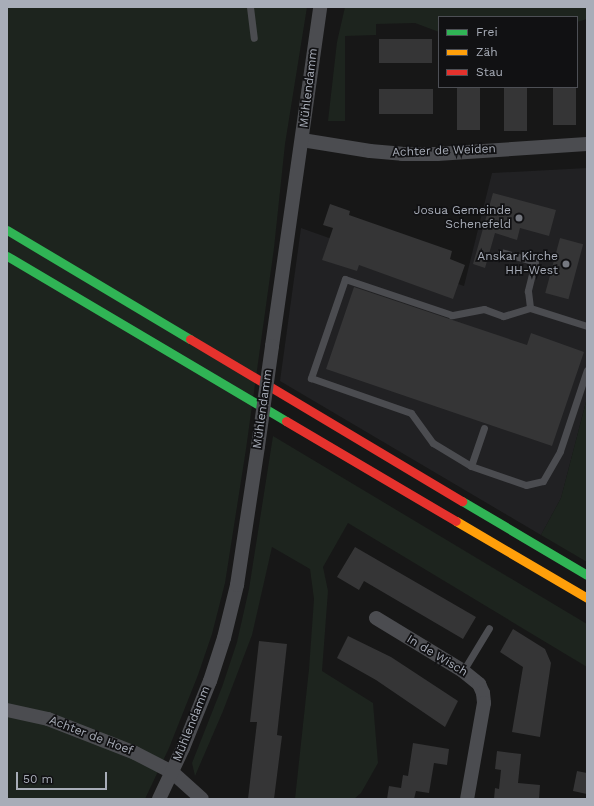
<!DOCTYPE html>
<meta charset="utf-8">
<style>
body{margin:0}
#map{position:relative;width:594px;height:806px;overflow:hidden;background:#171717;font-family:"Work Sans",sans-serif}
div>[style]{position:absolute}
.built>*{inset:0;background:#212123}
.green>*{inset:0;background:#1d241e}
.building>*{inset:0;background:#353536;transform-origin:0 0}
.lane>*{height:7px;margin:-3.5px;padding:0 3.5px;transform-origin:3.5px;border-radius:3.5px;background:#4b4c50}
.street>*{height:14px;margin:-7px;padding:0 7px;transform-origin:7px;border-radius:7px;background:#4b4c50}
.fast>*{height:9px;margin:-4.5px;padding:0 4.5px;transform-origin:4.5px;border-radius:4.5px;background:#30b455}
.slow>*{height:9px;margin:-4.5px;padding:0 4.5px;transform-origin:4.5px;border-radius:4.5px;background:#ff9f0a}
.jam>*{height:9px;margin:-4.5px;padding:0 4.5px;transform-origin:4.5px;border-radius:4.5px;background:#e5322d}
.street-bridge>*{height:14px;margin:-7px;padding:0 7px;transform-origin:7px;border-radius:7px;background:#4b4c50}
.dots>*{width:11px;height:11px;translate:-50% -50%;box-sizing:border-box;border:2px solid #111113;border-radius:50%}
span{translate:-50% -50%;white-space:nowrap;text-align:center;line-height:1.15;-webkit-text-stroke:3.5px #111113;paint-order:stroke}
.street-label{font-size:12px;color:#a8adb8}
.poi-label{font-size:12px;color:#a8adb8}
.right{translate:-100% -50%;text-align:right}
.frame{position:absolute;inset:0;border:8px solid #a8adb8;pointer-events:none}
.legend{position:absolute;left:438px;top:16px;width:140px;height:72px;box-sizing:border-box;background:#111113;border:1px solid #4d4f55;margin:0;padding:5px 7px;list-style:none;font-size:12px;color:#a8adb8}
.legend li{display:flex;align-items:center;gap:8px;height:20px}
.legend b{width:20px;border:1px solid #4d4f55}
.scale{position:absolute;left:16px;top:772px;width:91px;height:18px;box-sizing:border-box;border:2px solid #a8adb8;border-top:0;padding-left:5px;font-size:12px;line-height:14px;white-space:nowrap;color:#a8adb8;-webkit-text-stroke:3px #111113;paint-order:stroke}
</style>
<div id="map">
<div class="built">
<div style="clip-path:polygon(587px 168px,587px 398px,561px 498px,541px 535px,280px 381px,301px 228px,464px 286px,492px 173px)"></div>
</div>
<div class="green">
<div style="clip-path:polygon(7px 7px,307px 7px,285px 144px,274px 248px,246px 449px,225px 583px,212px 634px,198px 675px,169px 748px,145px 799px,7px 799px)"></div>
<div style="clip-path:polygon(345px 7px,587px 7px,587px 19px,577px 22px,577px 17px,439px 17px,439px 32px,415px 23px,376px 24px,376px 35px,345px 36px,345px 121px,328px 121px,337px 42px)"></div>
<div style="clip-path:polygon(587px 398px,587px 562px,541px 535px,561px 498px)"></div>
<div style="clip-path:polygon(273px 436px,587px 624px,587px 667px,348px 523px,323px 567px,328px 591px,322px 671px,373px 703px,378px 763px,361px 793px,354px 799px,295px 799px,309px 669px,314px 599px,310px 569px,272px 547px,252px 635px,223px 711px,195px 776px,192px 763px,222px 687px,237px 642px,249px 589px)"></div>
</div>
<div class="building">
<div style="left:432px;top:39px;width:24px;height:53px;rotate:90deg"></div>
<div style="left:457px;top:87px;width:23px;height:43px"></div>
<div style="left:504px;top:87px;width:23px;height:44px"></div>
<div style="left:553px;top:87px;width:23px;height:38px"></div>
<div style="left:379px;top:89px;width:54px;height:25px"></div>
<div style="clip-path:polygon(493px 193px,556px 210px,549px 236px,520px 228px,517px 240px,495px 233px,485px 268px,473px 264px)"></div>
<div style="clip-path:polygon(330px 204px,350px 211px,349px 215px,452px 251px,450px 259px,465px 265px,453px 299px,359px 265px,357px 271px,322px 260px,333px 228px,323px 225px)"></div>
<div style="left:560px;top:238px;width:24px;height:57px;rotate:15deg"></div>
<div style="clip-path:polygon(354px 287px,527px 345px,531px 333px,584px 352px,552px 446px,326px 369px)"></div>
<div style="clip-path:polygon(355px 547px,476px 617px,463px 639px,364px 581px,359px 590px,337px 577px)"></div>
<div style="clip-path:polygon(513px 629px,545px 649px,551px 663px,540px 737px,512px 732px,523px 667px,500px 652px)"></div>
<div style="clip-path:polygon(348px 636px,391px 657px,458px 701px,445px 727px,376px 680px,337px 658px)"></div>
<div style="clip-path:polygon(259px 641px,287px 644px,277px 735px,282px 736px,274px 799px,248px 799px,257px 722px,250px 722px)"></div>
<div style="clip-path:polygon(413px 743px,449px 749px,447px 765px,434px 763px,429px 793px,416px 791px,414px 799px,387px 799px,389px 786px,401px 788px,403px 775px,408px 776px)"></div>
<div style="clip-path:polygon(497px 751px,521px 754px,518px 783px,540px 785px,539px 799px,494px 799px,495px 788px,499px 789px,501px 770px,495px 769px)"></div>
<div style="clip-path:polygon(577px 771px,587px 773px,587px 794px,573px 791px)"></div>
</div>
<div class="lane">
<div style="left:250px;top:7px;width:31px;rotate:83deg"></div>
<div style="left:501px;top:252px;width:35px;rotate:16deg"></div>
<div style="left:535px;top:262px;width:30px;rotate:104deg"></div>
<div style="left:528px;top:291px;width:17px;rotate:83deg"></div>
<div style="left:587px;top:326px;width:60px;rotate:-162.5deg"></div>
<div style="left:530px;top:308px;width:28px;rotate:163deg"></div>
<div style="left:503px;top:316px;width:20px;rotate:-160deg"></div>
<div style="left:484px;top:309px;width:33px;rotate:169deg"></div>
<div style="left:452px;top:315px;width:113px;rotate:-161.4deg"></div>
<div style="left:345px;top:279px;width:105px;rotate:109deg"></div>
<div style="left:311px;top:378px;width:106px;rotate:19.3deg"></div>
<div style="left:411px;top:413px;width:37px;rotate:54deg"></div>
<div style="left:433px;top:443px;width:44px;rotate:31.2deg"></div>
<div style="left:471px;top:466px;width:58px;rotate:19.1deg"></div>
<div style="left:526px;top:485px;width:17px;rotate:-13deg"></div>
<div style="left:543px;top:481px;width:34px;rotate:-60deg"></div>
<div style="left:560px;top:451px;width:85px;rotate:-71.6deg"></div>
<div style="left:471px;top:466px;width:40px;rotate:-71.1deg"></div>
<div style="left:463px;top:671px;width:50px;rotate:-58.8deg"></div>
</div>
<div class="street">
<div style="left:302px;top:140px;width:69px;rotate:9.2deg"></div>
<div style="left:370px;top:151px;width:32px;rotate:5deg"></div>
<div style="left:402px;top:154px;width:35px"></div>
<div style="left:437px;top:154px;width:150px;rotate:-3.8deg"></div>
<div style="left:272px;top:346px;width:342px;rotate:-81.9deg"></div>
<div style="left:376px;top:618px;width:102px;rotate:31.3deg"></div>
<div style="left:463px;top:671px;width:21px;rotate:39deg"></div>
<div style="left:479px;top:684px;width:10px;rotate:66deg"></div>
<div style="left:483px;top:693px;width:10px;rotate:84deg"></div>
<div style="left:484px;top:703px;width:97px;rotate:100deg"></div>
<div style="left:7px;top:710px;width:42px;rotate:12.4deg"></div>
<div style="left:48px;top:719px;width:93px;rotate:21.3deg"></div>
<div style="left:135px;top:753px;width:42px;rotate:27.2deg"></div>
<div style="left:172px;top:772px;width:40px;rotate:42deg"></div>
<div style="left:159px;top:799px;width:56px;rotate:-64.8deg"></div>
<div style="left:183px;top:748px;width:72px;rotate:-68.1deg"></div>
<div style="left:210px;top:681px;width:45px;rotate:-72deg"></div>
<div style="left:224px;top:638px;width:55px;rotate:-76.2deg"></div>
<div style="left:237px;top:585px;width:141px;rotate:-81.4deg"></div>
</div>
<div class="fast">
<div style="left:7px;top:230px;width:213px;rotate:30.8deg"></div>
<div style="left:7px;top:256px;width:324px;rotate:30.6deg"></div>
<div style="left:462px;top:501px;width:145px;rotate:30.6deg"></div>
</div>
<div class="slow">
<div style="left:456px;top:521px;width:152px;rotate:30.4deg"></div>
</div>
<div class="jam">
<div style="left:190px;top:339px;width:317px;rotate:30.8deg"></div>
<div style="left:286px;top:421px;width:197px;rotate:30.5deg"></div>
</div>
<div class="street-bridge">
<div style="left:258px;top:446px;width:101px;rotate:-82deg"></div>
</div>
<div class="dots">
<div style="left:519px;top:218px;background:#757880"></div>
<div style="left:566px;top:264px;background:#757880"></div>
</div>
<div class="street-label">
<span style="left:309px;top:88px;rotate:-83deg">Mühlendamm</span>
<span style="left:444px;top:151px;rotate:-2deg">Achter de Weiden</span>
<span style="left:263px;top:409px;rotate:-82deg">Mühlendamm</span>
<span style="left:437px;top:656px;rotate:31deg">In de Wisch</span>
<span style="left:192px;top:724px;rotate:-68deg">Mühlendamm</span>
<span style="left:91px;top:736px;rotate:21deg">Achter de Hoef</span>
</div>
<div class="poi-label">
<span class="right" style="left:511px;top:218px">Josua Gemeinde<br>Schenefeld</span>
<span class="right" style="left:558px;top:264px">Anskar Kirche<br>HH-West</span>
</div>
<div class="frame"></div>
<ul class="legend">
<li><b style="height:5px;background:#30b455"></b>Frei</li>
<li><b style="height:5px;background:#ff9f0a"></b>Zäh</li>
<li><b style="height:5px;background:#e5322d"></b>Stau</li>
</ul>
<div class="scale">50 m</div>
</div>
